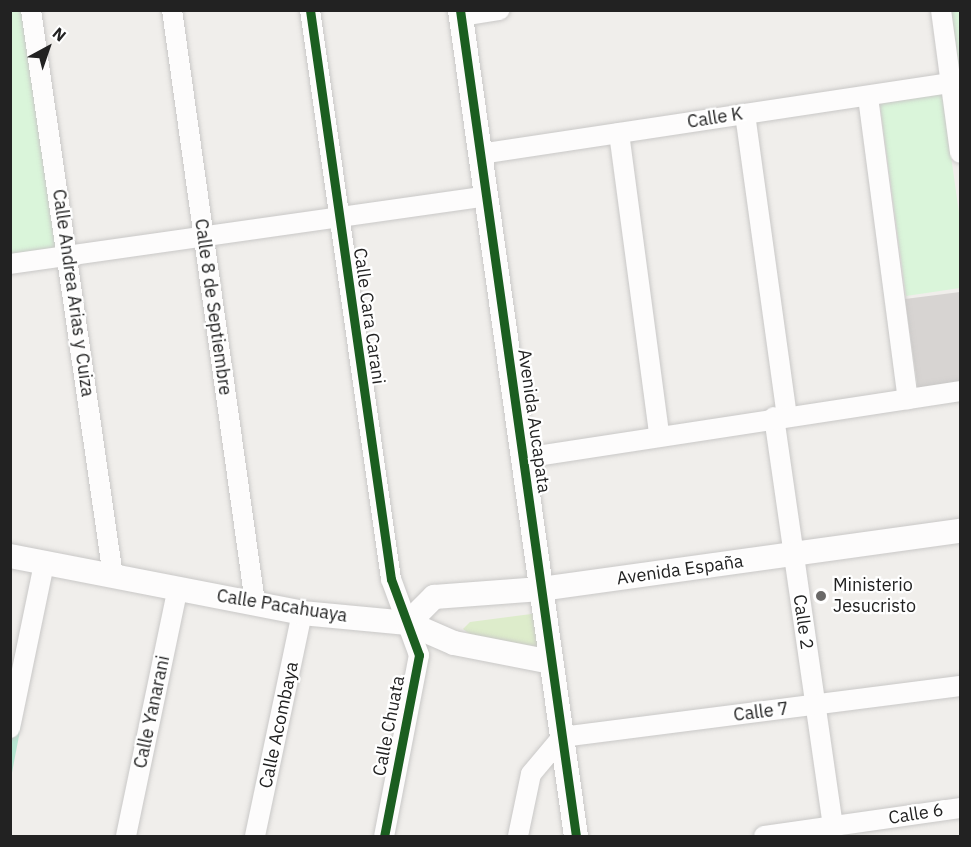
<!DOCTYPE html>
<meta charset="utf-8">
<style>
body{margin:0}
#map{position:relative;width:971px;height:847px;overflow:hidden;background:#f0eeeb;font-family:"IBM Plex Sans",sans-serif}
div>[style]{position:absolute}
.grass>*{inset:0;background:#ddeccb}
.park>*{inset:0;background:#daf5da}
.pitch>*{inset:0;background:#b7e6d2}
.shadow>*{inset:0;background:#0003}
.building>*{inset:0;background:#d7d4d2}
.roads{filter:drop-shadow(0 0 2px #c9c8c7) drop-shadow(0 0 2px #c9c8c7)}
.minor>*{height:20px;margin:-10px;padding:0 10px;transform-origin:10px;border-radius:10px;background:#fdfcfc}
.tertiary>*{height:24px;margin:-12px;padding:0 12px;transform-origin:12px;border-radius:12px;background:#fdfcfc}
.cycleway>*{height:9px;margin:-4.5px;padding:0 4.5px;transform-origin:4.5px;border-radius:4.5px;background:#1b5e20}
.dots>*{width:16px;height:16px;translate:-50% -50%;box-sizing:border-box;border:3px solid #fff;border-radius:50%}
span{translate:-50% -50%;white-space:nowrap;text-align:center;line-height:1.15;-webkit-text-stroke:4.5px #fff;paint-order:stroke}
.street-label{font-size:18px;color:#222}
.poi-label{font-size:18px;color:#222}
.left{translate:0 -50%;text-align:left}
.frame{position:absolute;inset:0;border:12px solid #222;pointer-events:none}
.north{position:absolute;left:18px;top:18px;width:60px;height:60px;-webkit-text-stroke:4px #fff;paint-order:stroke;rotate:40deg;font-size:16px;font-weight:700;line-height:24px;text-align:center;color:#222}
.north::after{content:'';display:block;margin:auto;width:21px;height:27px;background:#222;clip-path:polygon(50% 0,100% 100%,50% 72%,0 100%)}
</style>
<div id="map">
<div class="grass">
<div style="clip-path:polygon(539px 613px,550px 649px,471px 635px,463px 629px,470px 622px)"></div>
</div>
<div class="park">
<div style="clip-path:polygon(10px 11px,36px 11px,76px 258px,11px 266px)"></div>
<div style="clip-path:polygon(951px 11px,960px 11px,960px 76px)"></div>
<div style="clip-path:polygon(941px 85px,960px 220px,960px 288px,906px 296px,880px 105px,883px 99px)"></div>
</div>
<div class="pitch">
<div style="clip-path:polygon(11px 722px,21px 725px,11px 778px)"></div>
</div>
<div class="shadow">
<div style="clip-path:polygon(960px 293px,960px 398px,907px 300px)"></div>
</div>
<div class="building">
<div style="clip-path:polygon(960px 292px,960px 383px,918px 389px,905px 299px)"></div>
</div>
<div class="roads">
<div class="minor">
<div style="left:31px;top:10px;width:572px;rotate:81.76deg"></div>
<div style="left:172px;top:10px;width:599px;rotate:82.03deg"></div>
<div style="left:310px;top:10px;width:575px;rotate:81.9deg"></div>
<div style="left:391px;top:579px;width:81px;rotate:69.8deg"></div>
<div style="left:419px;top:655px;width:184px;rotate:100.9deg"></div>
<div style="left:941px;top:10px;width:144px;rotate:82.4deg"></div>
<div style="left:461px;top:16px;width:39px;rotate:-9deg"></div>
<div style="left:868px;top:97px;width:305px;rotate:82.5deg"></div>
<div style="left:745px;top:114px;width:304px;rotate:82.1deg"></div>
<div style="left:619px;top:133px;width:304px;rotate:82.4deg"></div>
<div style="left:480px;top:154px;width:476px;rotate:-8.6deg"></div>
<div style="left:10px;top:264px;width:481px;rotate:-8.1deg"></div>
<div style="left:774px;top:417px;width:413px;rotate:81.8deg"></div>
<div style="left:523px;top:458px;width:442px;rotate:-8.7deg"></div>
<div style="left:10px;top:728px;width:167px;rotate:-78.3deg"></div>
<div style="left:126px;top:836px;width:253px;rotate:-78.2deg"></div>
<div style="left:255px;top:836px;width:228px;rotate:-78.1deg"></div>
<div style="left:518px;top:836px;width:63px;rotate:-78.2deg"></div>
<div style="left:531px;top:774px;width:48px;rotate:-50deg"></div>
<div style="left:562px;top:737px;width:401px;rotate:-7.3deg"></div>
<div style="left:764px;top:836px;width:198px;rotate:-8.1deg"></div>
</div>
<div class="tertiary">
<div style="left:460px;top:10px;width:834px;rotate:82.01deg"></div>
<div style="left:10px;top:556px;width:298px;rotate:11deg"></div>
<div style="left:302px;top:613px;width:106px;rotate:5.4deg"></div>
<div style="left:408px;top:623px;width:50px;rotate:23.5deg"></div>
<div style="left:454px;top:643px;width:99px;rotate:11.1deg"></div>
<div style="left:408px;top:623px;width:37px;rotate:-45deg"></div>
<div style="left:434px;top:597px;width:107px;rotate:-4.3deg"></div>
<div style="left:541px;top:589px;width:423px;rotate:-7.9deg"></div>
</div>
</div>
<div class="cycleway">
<div style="left:310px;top:10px;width:575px;rotate:81.9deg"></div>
<div style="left:391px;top:579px;width:81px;rotate:69.8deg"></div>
<div style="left:419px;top:655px;width:184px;rotate:100.9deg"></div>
<div style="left:460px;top:10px;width:834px;rotate:82.01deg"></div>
</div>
<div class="dots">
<div style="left:821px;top:596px;background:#6a6968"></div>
</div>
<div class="street-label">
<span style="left:715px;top:118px;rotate:-9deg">Calle K</span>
<span style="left:73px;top:293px;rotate:82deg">Calle Andrea Arias y Cuiza</span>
<span style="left:213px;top:307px;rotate:82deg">Calle 8 de Septiembre</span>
<span style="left:369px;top:316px;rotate:82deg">Calle Cara Carani</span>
<span style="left:534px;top:421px;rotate:82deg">Avenida Aucapata</span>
<span style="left:680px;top:570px;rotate:-8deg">Avenida España</span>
<span style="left:282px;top:606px;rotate:9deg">Calle Pacahuaya</span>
<span style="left:803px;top:622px;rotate:82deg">Calle 2</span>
<span style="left:152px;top:712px;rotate:-78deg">Calle Yanarani</span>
<span style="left:761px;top:712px;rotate:-7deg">Calle 7</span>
<span style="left:279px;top:725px;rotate:-78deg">Calle Acombaya</span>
<span style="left:389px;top:726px;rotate:-79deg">Calle Chuata</span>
<span style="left:916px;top:814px;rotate:-9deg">Calle 6</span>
</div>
<div class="poi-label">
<span class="left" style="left:833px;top:596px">Ministerio<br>Jesucristo</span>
</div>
<div class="frame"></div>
<div class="north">N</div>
</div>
